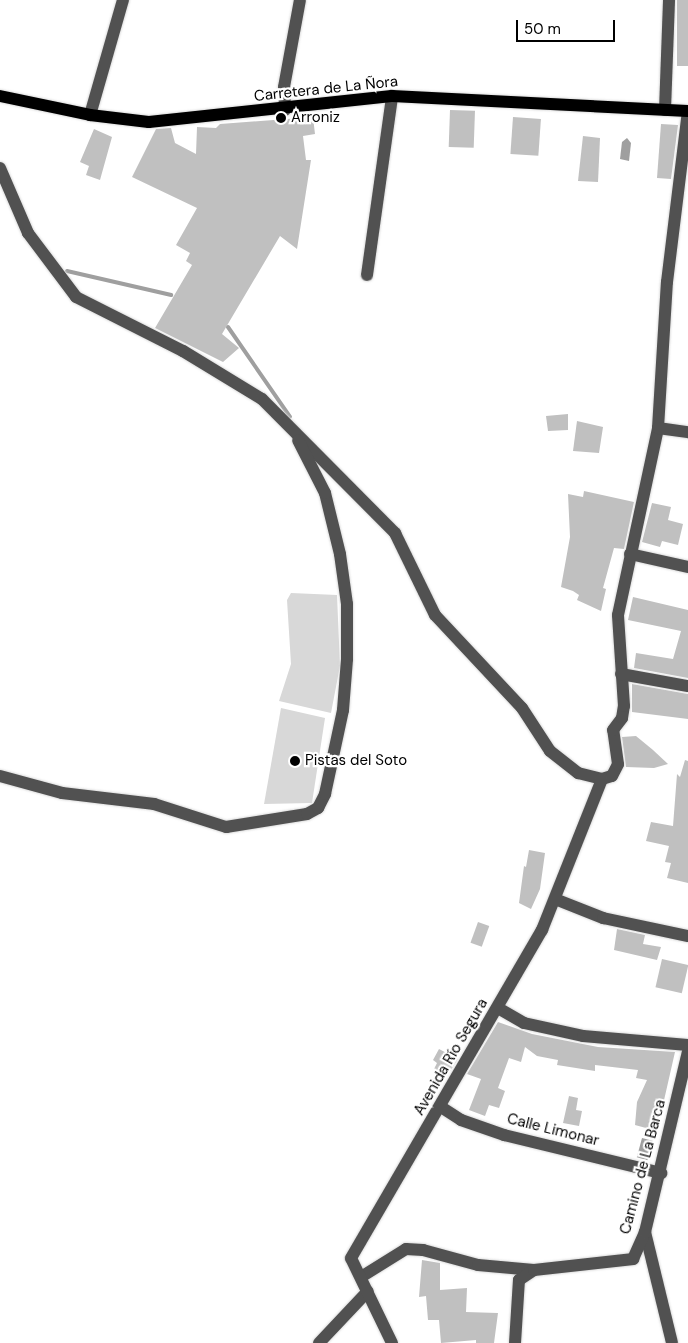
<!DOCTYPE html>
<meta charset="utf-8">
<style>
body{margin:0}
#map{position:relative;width:688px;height:1343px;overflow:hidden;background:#fff;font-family:"DM Sans",sans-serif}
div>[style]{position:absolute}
.green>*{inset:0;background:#d8d8d8}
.water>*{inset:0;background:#9f9f9f;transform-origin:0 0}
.stream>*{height:4px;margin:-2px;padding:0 2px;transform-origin:2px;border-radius:2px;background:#9f9f9f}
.building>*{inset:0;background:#c0c0c0;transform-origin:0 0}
.roads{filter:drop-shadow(0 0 1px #dbdbdb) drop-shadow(0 0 1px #dbdbdb)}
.minor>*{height:12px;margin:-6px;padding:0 6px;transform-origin:6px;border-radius:6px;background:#515151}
.major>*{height:12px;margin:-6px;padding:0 6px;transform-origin:6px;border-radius:6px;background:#000}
.dots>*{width:14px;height:14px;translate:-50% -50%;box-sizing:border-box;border:2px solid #fff;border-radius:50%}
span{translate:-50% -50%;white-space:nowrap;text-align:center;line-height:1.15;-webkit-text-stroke:4.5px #fff;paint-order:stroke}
.street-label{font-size:15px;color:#000}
.poi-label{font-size:15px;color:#000}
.left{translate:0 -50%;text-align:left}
.scale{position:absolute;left:516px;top:20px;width:99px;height:22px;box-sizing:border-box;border:2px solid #000;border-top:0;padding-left:6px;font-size:15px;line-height:18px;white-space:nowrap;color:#000;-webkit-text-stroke:4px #fff;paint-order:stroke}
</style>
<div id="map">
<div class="green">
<div style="clip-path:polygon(291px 593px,337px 595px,340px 666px,331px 713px,279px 701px,291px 664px,287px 600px)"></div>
<div style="clip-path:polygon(281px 708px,325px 718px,312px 803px,264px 804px)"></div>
</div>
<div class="water">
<div style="clip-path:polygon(627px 138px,631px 143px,629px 161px,620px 159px,622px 142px)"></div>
<div style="left:642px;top:1138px;width:11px;height:20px;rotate:15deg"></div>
</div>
<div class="stream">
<div style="left:67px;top:271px;width:107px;rotate:13deg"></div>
<div style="left:228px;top:327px;width:109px;rotate:55.4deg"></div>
</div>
<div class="building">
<div style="left:677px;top:0;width:11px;height:66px"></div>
<div style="left:450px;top:110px;width:25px;height:37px;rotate:2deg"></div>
<div style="clip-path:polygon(313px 117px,315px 134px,303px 136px,306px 160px,311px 160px,297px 249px,280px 236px,222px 334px,239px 348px,223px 362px,155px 328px,192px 265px,186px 261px,190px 253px,176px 245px,197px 208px,132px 177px,156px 129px,171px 128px,175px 143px,196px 154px,197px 127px,216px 128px,220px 124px)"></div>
<div style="left:513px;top:117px;width:28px;height:37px;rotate:4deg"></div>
<div style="clip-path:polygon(661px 124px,678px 125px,671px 179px,657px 178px)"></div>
<div style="clip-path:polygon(94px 129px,112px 137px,100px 180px,86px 175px,89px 166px,80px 162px)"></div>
<div style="clip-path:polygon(583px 136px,600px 138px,598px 182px,578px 181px)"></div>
<div style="clip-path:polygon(568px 414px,568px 430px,548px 431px,546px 416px)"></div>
<div style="clip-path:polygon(577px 421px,603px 427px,599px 453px,573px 451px)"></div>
<div style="clip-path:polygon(584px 491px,634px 502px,624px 549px,614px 548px,603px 588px,606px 589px,601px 611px,577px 600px,579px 595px,573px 591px,561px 587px,570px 537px,568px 494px,583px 497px)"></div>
<div style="clip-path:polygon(652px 503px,671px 507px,668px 520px,683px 524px,678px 545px,662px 541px,660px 547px,642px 542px)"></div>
<div style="clip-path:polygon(633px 597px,688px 610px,688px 678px,634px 668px,636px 653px,673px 659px,681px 631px,628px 620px)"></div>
<div style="clip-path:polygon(632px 684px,688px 694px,688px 719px,632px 712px)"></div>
<div style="clip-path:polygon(636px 736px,653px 750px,668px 764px,654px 768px,626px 767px,622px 737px)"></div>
<div style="clip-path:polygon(685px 760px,688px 761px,688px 883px,667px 878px,671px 863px,665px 862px,669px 846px,646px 841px,651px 822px,673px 826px,677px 774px,680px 777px)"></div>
<div style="clip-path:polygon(529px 850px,545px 853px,540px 889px,531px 909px,519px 903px,524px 866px,526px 867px)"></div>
<div style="left:478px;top:922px;width:12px;height:22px;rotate:20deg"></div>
<div style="clip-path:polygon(617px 929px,645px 935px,643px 944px,661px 947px,657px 960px,614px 950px)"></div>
<div style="left:662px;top:959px;width:27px;height:29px;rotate:13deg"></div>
<div style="clip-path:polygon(498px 1022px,532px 1034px,598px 1047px,675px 1052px,657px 1131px,635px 1125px,637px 1102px,647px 1080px,636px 1078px,638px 1070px,595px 1065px,595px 1071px,557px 1065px,558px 1060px,537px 1056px,525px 1047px,521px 1062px,509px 1058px,498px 1088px,505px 1091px,499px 1108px,489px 1105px,485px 1116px,469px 1110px,481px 1079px,467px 1074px)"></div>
<div style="clip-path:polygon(439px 1049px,458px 1059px,447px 1076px,434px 1069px,437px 1063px,433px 1060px)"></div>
<div style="clip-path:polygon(569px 1096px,578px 1098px,576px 1110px,582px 1111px,579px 1126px,563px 1123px)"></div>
<div style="clip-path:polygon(422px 1260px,440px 1263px,440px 1290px,467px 1288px,466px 1312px,498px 1313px,494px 1343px,476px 1343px,476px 1340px,441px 1343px,439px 1320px,428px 1320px,426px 1296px,419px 1297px)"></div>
</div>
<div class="roads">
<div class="minor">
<div style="left:285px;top:110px;width:23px;rotate:-92deg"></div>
<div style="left:284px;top:87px;width:88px;rotate:-79.6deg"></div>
<div style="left:665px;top:110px;width:110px;rotate:-87.9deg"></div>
<div style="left:90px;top:115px;width:120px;rotate:-74deg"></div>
<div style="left:0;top:168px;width:71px;rotate:66.7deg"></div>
<div style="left:28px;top:233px;width:80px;rotate:53.1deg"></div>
<div style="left:76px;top:297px;width:120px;rotate:26.8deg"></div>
<div style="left:183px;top:351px;width:92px;rotate:31.3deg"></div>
<div style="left:262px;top:399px;width:189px;rotate:45.2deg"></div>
<div style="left:395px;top:533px;width:91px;rotate:64deg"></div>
<div style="left:435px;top:615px;width:127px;rotate:46.9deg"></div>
<div style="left:522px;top:708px;width:51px;rotate:56.9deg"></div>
<div style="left:550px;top:751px;width:36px;rotate:38deg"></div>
<div style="left:578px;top:773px;width:25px;rotate:14deg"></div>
<div style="left:602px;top:779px;width:10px;rotate:-17deg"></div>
<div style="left:612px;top:776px;width:13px;rotate:-63deg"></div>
<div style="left:618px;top:764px;width:34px;rotate:-98deg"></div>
<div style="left:613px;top:730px;width:15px;rotate:-53deg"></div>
<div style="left:622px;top:718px;width:12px;rotate:-81deg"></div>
<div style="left:624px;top:706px;width:91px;rotate:-93.8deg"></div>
<div style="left:618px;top:615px;width:191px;rotate:-77.9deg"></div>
<div style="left:658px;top:428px;width:146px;rotate:-86.5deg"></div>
<div style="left:667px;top:282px;width:172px;rotate:-83deg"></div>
<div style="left:367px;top:275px;width:181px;rotate:-82deg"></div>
<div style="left:658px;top:428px;width:30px;rotate:8deg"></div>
<div style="left:630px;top:554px;width:59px;rotate:12.6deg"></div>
<div style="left:621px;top:674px;width:68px;rotate:10.2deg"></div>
<div style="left:0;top:776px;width:64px;rotate:15.3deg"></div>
<div style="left:62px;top:793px;width:93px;rotate:6.8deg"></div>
<div style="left:154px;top:804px;width:76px;rotate:17.7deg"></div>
<div style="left:226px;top:827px;width:82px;rotate:-9.1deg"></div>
<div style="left:307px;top:814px;width:13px;rotate:-29deg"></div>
<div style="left:318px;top:808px;width:16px;rotate:-63deg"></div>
<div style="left:325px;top:794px;width:86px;rotate:-77.9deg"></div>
<div style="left:343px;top:710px;width:51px;rotate:-85.5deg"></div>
<div style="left:347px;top:659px;width:55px;rotate:-90deg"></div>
<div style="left:347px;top:604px;width:50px;rotate:-98deg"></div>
<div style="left:340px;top:554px;width:63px;rotate:-103.8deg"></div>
<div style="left:325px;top:493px;width:59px;rotate:-117deg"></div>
<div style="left:555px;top:899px;width:52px;rotate:21.6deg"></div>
<div style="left:603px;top:918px;width:87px;rotate:12deg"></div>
<div style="left:498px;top:1008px;width:30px;rotate:30deg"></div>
<div style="left:524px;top:1023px;width:60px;rotate:12.4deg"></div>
<div style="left:583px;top:1036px;width:105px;rotate:4.9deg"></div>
<div style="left:441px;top:1107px;width:24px;rotate:33deg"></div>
<div style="left:461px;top:1120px;width:46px;rotate:19.2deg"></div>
<div style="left:504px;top:1135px;width:162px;rotate:13.6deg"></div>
<div style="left:645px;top:1232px;width:114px;rotate:76.3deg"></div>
<div style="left:361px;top:1277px;width:53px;rotate:-31.9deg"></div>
<div style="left:406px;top:1249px;width:17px;rotate:3deg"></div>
<div style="left:423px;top:1250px;width:57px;rotate:15.3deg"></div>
<div style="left:478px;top:1265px;width:56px;rotate:5.1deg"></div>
<div style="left:319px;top:1343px;width:71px;rotate:-46.7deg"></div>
<div style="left:392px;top:1343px;width:94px;rotate:-115.8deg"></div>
<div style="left:351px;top:1258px;width:380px;rotate:-59.8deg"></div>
<div style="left:542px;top:930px;width:162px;rotate:-68.3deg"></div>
<div style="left:515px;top:1343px;width:63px;rotate:-86.4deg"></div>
<div style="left:519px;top:1280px;width:18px;rotate:-34deg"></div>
<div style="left:534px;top:1270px;width:100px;rotate:-6.3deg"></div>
<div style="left:633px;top:1259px;width:30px;rotate:-66deg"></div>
<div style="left:645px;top:1232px;width:185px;rotate:-76.6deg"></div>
</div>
<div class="major">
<div style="left:0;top:96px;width:92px;rotate:11.9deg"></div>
<div style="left:90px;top:115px;width:59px;rotate:6.8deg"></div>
<div style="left:149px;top:122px;width:244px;rotate:-6.1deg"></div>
<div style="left:392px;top:96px;width:296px;rotate:2.9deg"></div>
</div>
</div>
<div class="dots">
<div style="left:281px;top:118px;background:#000"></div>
<div style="left:295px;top:761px;background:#000"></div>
</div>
<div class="street-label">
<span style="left:326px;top:89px;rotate:-6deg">Carretera de La Ñora</span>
<span style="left:451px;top:1057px;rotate:-60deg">Avenida Río Segura</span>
<span style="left:553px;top:1130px;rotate:14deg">Calle Limonar</span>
<span style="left:643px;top:1167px;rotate:-75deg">Camino de La Barca</span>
</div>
<div class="poi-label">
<span class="left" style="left:291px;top:118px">Arroniz</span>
<span class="left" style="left:305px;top:761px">Pistas del Soto</span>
</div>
<div class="scale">50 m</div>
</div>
